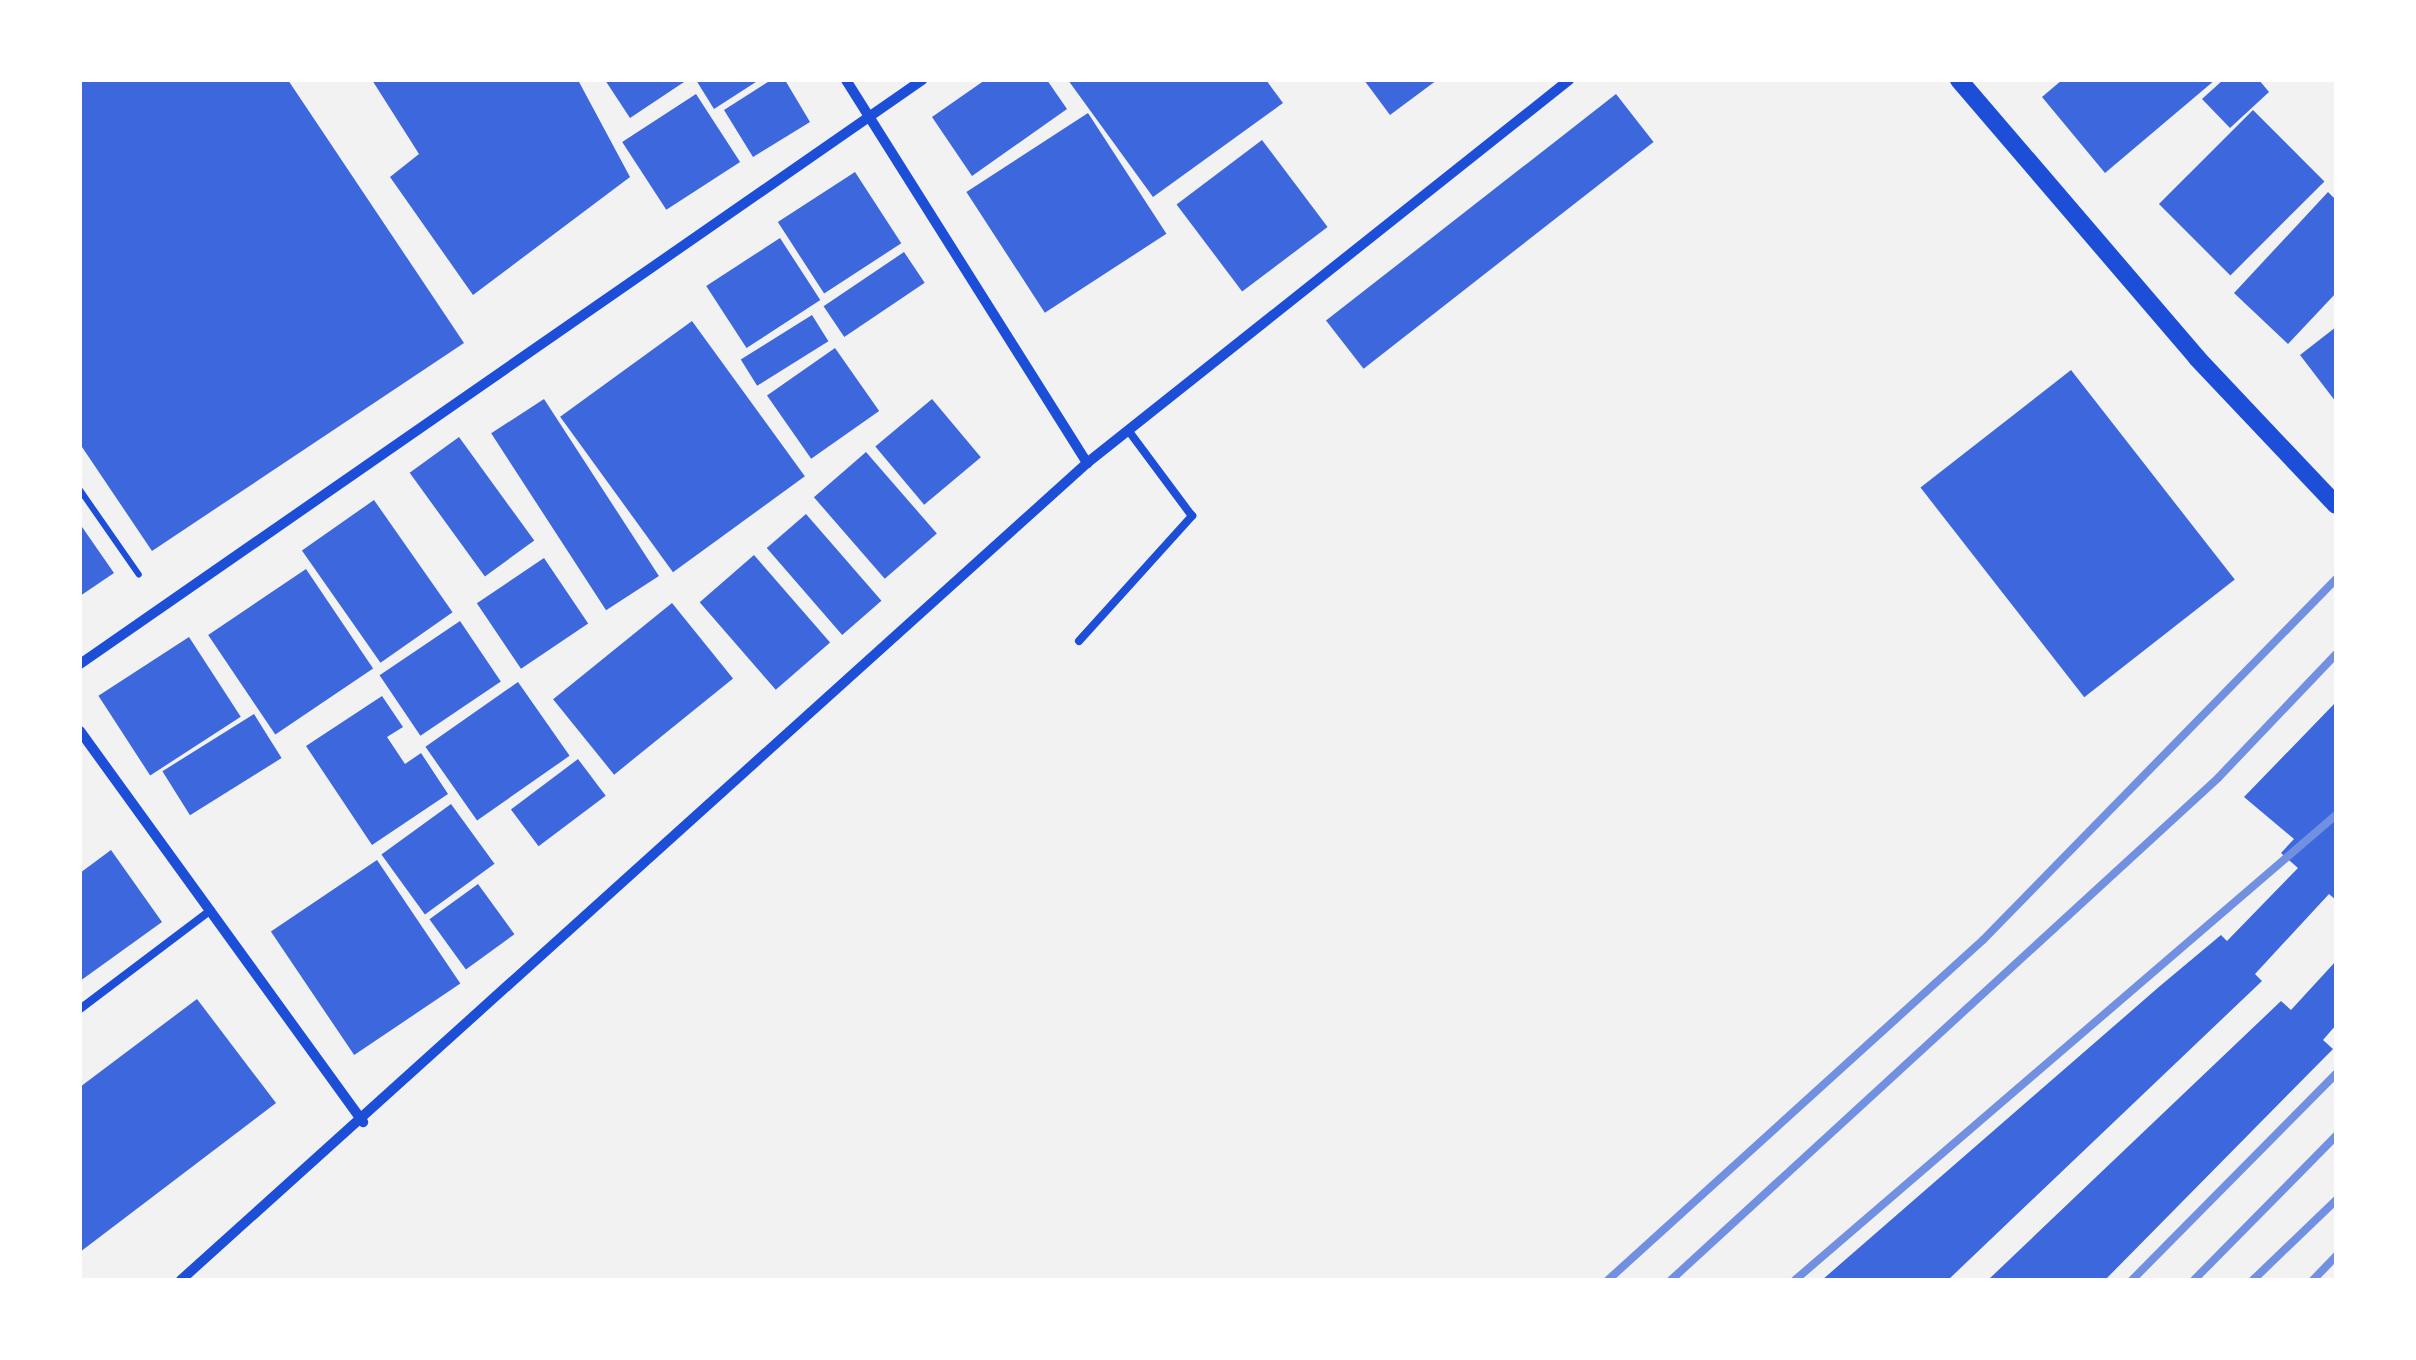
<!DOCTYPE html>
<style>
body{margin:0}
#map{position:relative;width:2416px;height:1360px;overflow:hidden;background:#f2f2f2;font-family:Helvetica,sans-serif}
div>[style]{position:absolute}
.building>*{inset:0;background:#3d67dc;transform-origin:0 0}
.path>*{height:6px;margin:-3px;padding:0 3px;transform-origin:3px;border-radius:3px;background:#1d4ed8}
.service>*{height:8px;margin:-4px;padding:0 4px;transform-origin:4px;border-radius:4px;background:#1d4ed8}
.minor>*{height:10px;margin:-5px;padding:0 5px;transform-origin:5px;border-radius:5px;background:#1d4ed8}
.tertiary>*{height:18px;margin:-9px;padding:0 9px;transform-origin:9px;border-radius:9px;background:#1d4ed8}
.rail>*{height:8px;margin:-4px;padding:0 4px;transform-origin:4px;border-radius:4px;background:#7290e2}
span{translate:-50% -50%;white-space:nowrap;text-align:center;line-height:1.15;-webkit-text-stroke:9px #fff;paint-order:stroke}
.frame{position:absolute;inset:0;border:82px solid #fff;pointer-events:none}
</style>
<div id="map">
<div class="building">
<div style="clip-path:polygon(80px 80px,288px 80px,464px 343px,152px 551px,80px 444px)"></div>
<div style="clip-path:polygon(372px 80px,578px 80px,630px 177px,473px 295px,390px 177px,419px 154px)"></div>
<div style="clip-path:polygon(605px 80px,687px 80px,630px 118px)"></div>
<div style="clip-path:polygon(696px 80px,759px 80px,714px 109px)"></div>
<div style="clip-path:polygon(771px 80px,785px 80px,810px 122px,753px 157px,724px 110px)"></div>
<div style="clip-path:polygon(985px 80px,1047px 80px,1067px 109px,972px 176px,932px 117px)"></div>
<div style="clip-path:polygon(1068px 80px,1266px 80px,1283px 103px,1153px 197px)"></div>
<div style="clip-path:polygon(1364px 80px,1437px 80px,1390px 115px)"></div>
<div style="clip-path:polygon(2062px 80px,2215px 80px,2105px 173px,2042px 97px)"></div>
<div style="clip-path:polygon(2223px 80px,2259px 80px,2269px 92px,2230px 128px,2202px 99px)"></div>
<div style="left:696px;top:94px;width:81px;height:88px;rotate:57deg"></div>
<div style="left:1616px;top:94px;width:61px;height:368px;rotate:52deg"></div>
<div style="left:2253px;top:110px;width:101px;height:133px;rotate:45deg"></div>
<div style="left:1088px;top:113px;width:144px;height:145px;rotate:57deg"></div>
<div style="left:1262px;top:140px;width:109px;height:107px;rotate:53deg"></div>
<div style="left:855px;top:172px;width:85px;height:92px;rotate:57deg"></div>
<div style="clip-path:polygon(2328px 192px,2336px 200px,2336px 293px,2288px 344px,2234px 293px)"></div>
<div style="left:780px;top:238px;width:74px;height:88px;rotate:57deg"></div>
<div style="left:904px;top:252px;width:37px;height:97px;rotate:56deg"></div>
<div style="left:812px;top:315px;width:31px;height:84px;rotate:58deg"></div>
<div style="left:692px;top:321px;width:192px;height:163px;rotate:54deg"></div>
<div style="clip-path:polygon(2336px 327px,2336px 402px,2300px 355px)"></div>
<div style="left:835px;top:348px;width:77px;height:83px;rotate:55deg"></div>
<div style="left:2071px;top:370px;width:266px;height:191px;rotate:52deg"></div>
<div style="left:544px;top:399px;width:211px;height:63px;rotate:57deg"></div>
<div style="left:932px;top:399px;width:76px;height:74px;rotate:50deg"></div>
<div style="left:459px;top:437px;width:128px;height:61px;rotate:54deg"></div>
<div style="left:866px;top:452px;width:108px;height:69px;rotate:49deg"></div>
<div style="left:374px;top:500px;width:137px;height:88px;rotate:55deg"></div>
<div style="left:806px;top:514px;width:115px;height:52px;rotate:49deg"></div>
<div style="clip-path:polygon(80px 524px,114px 573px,80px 596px)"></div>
<div style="left:754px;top:555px;width:116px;height:72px;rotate:49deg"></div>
<div style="left:544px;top:558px;width:79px;height:81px;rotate:56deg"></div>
<div style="left:306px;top:569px;width:120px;height:118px;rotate:56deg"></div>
<div style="left:672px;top:603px;width:97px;height:153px;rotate:51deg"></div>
<div style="left:460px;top:621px;width:73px;height:97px;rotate:56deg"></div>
<div style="left:189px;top:637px;width:95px;height:108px;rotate:57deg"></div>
<div style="left:518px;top:682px;width:90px;height:113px;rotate:55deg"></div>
<div style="clip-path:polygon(382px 696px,403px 727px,387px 737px,405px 764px,421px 753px,448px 794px,372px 845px,306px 746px)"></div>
<div style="clip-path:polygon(2336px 702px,2336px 900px,2329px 894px,2255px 974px,2262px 981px,1948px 1280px,1822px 1280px,2160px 986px,2221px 935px,2227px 941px,2298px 868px,2281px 853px,2294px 839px,2244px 797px)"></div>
<div style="left:254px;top:714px;width:52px;height:108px;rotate:58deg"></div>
<div style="left:578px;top:759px;width:46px;height:84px;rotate:53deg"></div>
<div style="left:451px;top:804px;width:74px;height:86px;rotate:54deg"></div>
<div style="clip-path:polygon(111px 850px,162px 922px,80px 981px,80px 873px)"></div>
<div style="left:377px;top:860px;width:149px;height:128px;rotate:56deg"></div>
<div style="left:478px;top:884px;width:62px;height:60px;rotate:54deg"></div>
<div style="clip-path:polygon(2336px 961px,2336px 1025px,2323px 1040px,2333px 1049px,2105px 1280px,1988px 1280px,2281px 1001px,2291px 1010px)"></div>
<div style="clip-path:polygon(197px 999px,276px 1103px,80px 1252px,80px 1087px)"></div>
</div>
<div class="path">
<div style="left:80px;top:490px;width:103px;rotate:55.2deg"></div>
</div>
<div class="service">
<div style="left:1079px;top:641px;width:169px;rotate:-47.9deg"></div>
<div style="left:1192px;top:516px;width:107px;rotate:-126.7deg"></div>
<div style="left:80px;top:1009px;width:164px;rotate:-37.1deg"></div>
</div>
<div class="minor">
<div style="left:846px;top:80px;width:453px;rotate:57.8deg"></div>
<div style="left:80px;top:664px;width:1025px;rotate:-34.74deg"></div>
<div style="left:80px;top:731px;width:483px;rotate:54.1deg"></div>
<div style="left:181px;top:1280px;width:1220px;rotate:-42.04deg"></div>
<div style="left:1087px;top:463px;width:616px;rotate:-38.47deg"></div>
</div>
<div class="tertiary">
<div style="left:1959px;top:80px;width:366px;rotate:49.4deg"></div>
<div style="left:2197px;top:358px;width:202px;rotate:46.6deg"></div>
</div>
<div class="rail">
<div style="left:1608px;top:1280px;width:506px;rotate:-42.2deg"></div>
<div style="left:1983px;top:940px;width:505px;rotate:-45.64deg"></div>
<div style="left:1671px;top:1280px;width:742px;rotate:-42.54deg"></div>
<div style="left:2218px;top:778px;width:171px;rotate:-46.4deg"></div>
<div style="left:1795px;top:1280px;width:713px;rotate:-40.68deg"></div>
<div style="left:2132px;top:1280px;width:290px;rotate:-45.3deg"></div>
<div style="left:2194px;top:1280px;width:202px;rotate:-45.4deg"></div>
<div style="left:2253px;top:1280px;width:115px;rotate:-43.9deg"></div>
<div style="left:2313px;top:1280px;width:33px;rotate:-46deg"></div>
</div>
<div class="frame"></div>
</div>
